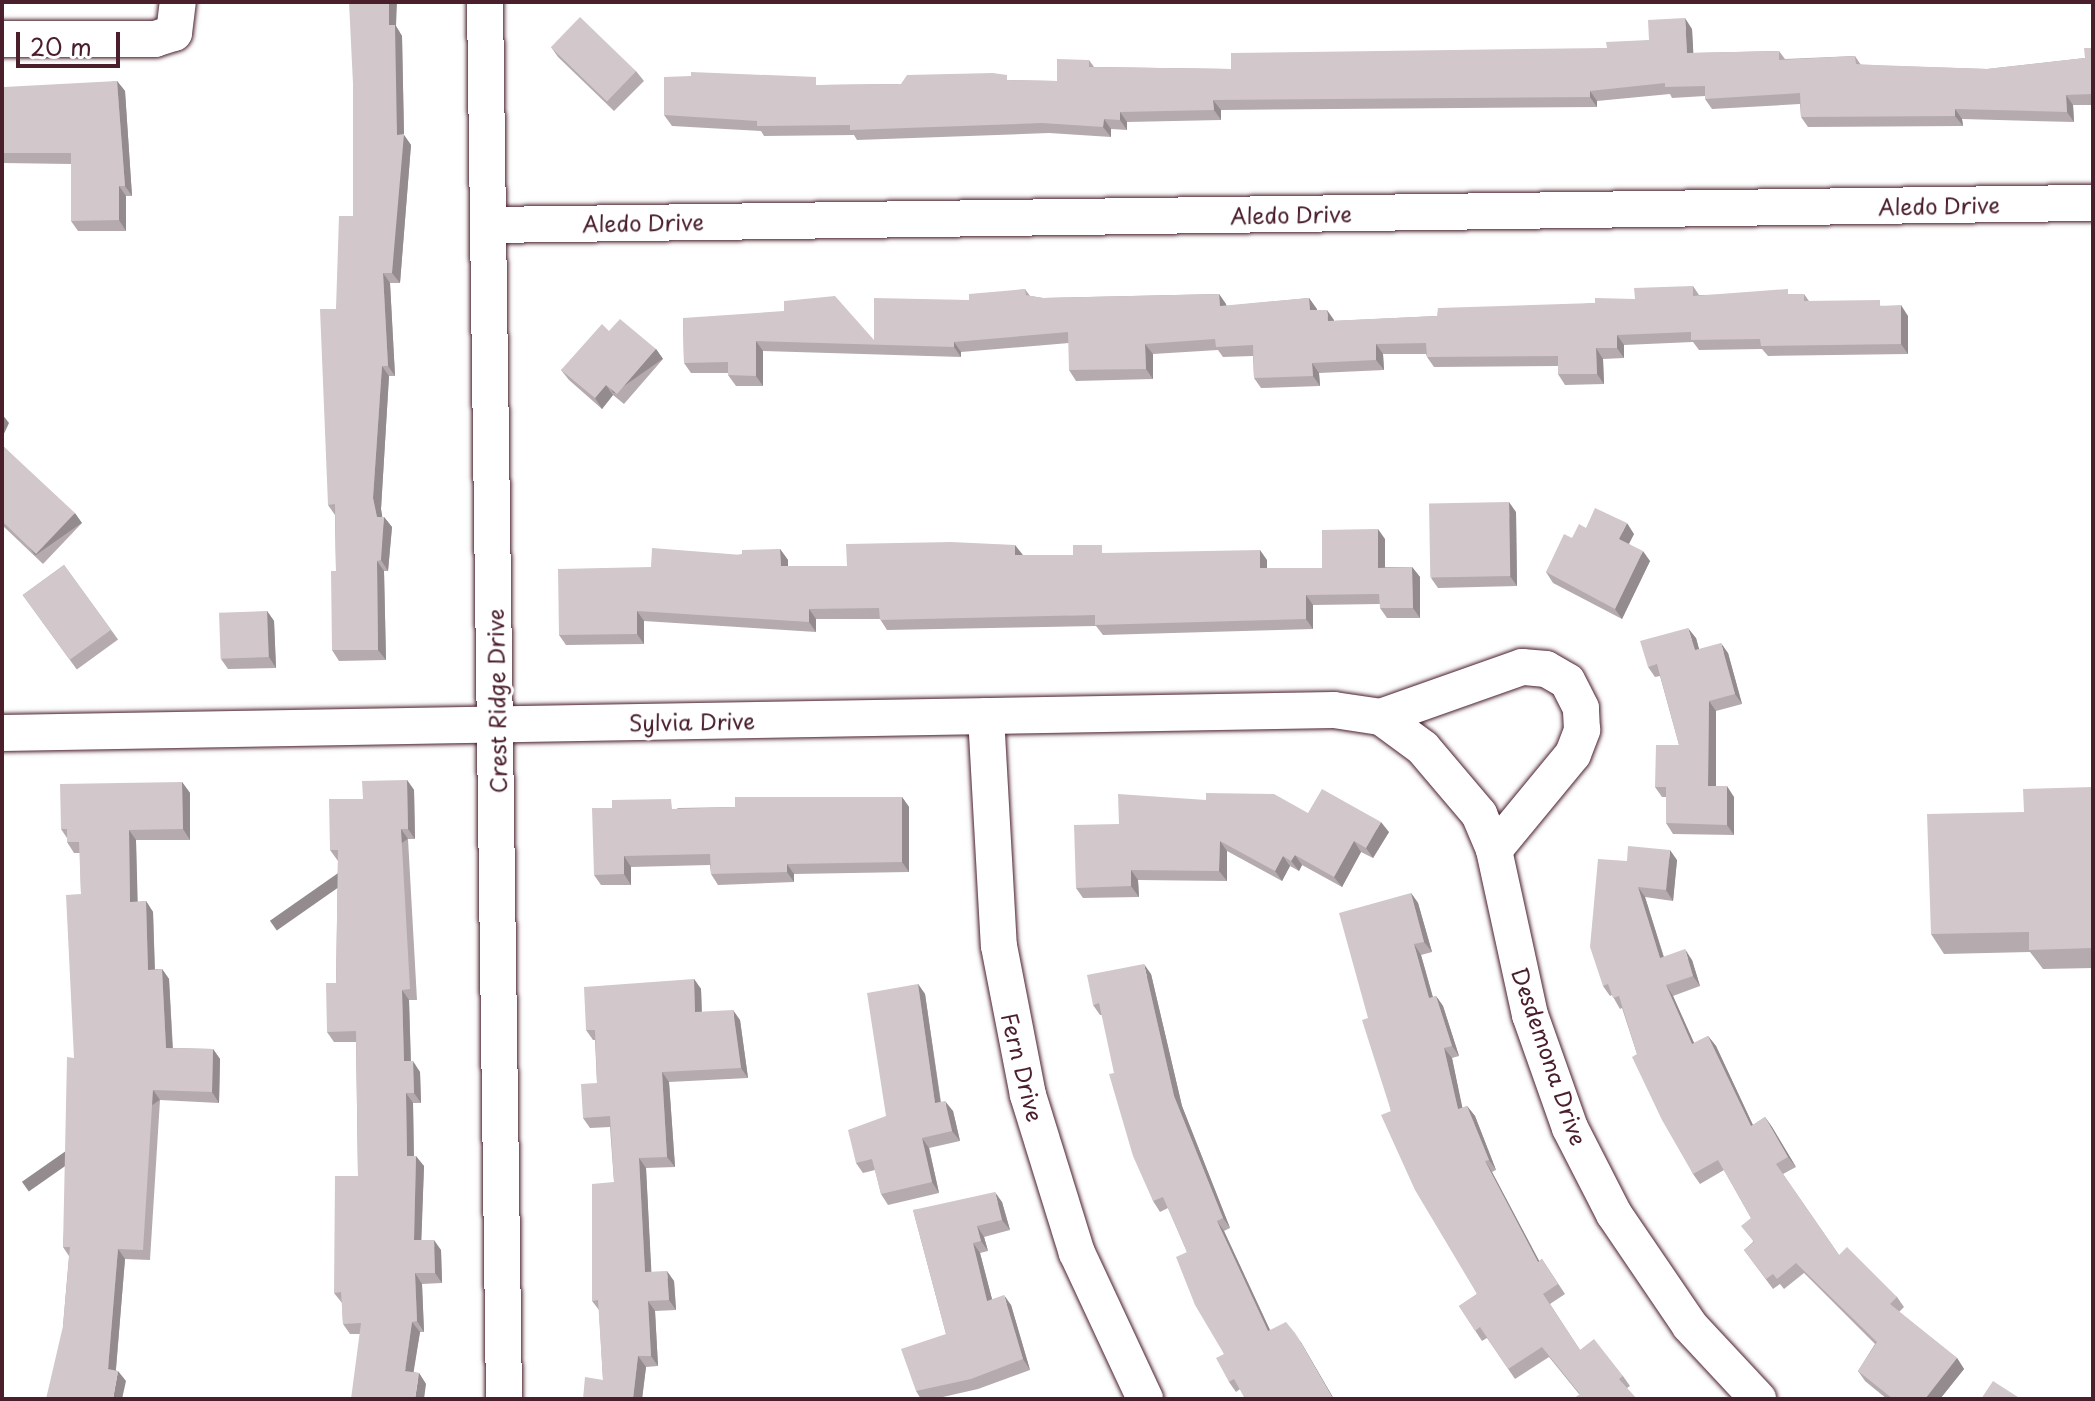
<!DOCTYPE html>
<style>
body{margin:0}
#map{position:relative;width:2095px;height:1401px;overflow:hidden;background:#fff;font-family:"Playpen Sans",sans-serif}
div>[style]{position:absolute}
.roads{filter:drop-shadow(0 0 2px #4a1f2b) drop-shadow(0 0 2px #4a1f2b)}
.minor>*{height:36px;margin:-18px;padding:0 18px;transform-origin:18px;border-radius:18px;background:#fff}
.wall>*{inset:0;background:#b5abaf;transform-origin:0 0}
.shaded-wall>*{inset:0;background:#938b8e;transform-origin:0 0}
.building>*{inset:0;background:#d2c7cb;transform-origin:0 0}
span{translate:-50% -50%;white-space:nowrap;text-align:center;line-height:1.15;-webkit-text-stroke:6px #fff;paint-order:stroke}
.street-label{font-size:22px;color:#4a1f2b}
.frame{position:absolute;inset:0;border:4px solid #4a1f2b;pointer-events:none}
.scale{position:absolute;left:16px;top:32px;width:104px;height:36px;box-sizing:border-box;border:4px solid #4a1f2b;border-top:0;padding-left:10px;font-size:24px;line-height:28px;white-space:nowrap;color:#4a1f2b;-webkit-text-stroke:6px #fff;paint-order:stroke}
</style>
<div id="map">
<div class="roads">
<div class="minor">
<div style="left:485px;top:2px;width:1397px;rotate:89.22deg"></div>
<div style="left:2px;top:39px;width:153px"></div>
<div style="left:155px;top:39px;width:20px;rotate:-18deg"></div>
<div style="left:174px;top:33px;width:31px;rotate:-83deg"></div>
<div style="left:489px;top:225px;width:1604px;rotate:-0.79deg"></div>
<div style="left:986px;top:716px;width:230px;rotate:86.8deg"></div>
<div style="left:999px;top:946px;width:152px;rotate:79deg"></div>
<div style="left:1028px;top:1095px;width:165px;rotate:72.8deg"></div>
<div style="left:1077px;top:1253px;width:161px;rotate:65deg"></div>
<div style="left:2px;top:733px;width:1332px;rotate:-0.99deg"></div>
<div style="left:1334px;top:710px;width:48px;rotate:8.5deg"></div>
<div style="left:1381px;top:717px;width:52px;rotate:36.4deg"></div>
<div style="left:1423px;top:748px;width:87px;rotate:49.7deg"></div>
<div style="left:1479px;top:814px;width:39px;rotate:67deg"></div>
<div style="left:1494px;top:850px;width:124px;rotate:-50.5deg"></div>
<div style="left:1573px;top:754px;width:26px;rotate:-69deg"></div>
<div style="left:1582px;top:730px;width:22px;rotate:-93deg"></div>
<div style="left:1581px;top:708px;width:30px;rotate:-117deg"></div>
<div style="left:1567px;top:681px;width:24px;rotate:-150deg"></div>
<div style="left:1546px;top:669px;width:24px;rotate:-175deg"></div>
<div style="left:1522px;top:667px;width:150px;rotate:160.5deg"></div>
<div style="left:1494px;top:850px;width:169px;rotate:77.7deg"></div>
<div style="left:1530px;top:1015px;width:120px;rotate:70.5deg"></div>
<div style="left:1570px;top:1128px;width:97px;rotate:62.9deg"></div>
<div style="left:1614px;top:1214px;width:135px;rotate:55.8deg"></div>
<div style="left:1690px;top:1326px;width:100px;rotate:47deg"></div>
</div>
</div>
<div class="wall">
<div style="clip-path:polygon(396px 26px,402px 36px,404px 135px,411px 145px,400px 283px,390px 283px,395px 376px,389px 376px,381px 509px,382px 517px,384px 517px,392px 527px,388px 571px,384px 571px,386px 660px,339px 661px,332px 650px,336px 571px,335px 515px,328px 505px,336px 309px,353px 216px,353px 84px)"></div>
<div style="clip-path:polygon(1692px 29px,1693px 53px,1779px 51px,1785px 59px,1855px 56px,1861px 65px,1987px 69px,2085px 58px,2092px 48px,2093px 33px,2093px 105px,2073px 105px,2074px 122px,1962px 119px,1963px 126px,1808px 127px,1801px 117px,1800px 104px,1712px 109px,1705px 99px,1705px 96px,1672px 98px,1670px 94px,1597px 101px,1597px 107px,1221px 110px,1221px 120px,1127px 122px,1127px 130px,1111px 129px,1111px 137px,1049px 133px,857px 140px,854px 135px,764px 136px,761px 131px,672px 126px,664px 115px,822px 85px,901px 84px,1010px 80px,1057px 81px,1089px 60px,1094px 67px,1231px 69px,1607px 48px,1649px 40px)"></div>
<div style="clip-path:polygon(551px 47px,636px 71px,644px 81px,614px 111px,558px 57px)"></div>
<div style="clip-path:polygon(117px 81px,125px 91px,132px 196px,126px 196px,126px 231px,78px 231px,71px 221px,71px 164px,2px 163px,2px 99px)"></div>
<div style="clip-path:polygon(1693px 286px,1699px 295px,1804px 294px,1809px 301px,1884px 306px,1908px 316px,1908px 354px,1768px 356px,1762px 349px,1699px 350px,1693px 342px,1624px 345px,1624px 358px,1603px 359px,1604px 384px,1565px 385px,1558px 374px,1558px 366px,1434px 367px,1427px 357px,1426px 354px,1383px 354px,1384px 370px,1319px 373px,1320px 386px,1261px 388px,1254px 378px,1253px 356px,1223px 357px,1218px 350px,1153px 354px,1153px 379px,1076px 381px,1069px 370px,1069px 343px,961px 352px,961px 357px,763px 351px,763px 386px,736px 386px,728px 375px,728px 373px,691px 373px,684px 363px,683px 318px,874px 340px,969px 300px,1025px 289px,1030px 296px,1043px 298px,1219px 294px,1227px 306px,1309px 298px,1317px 310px,1334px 321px,1437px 316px,1595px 303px,1635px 299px)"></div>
<div style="clip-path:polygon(609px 331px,656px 349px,663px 359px,624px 404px,613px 395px,602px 409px,569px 380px,561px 370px)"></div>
<div style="clip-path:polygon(2px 445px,82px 523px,43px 564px,2px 525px)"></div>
<div style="clip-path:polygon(1516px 512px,1517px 586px,1438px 588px,1431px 578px)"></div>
<div style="clip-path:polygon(1586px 528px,1634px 534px,1629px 544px,1650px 561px,1622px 619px,1553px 583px,1546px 572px,1572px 538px)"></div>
<div style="clip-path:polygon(1385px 539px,1385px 567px,1412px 567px,1420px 577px,1420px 618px,1387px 618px,1380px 608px,1380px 604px,1313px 605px,1313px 629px,1103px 635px,1096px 626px,887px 630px,880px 619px,816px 619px,816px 632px,644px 621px,644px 644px,566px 645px,559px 635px,651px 567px,780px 549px,788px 560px,788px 566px,847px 566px,1023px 555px,1073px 555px,1108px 553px,1267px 560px,1267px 568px,1322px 568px)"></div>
<div style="left:64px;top:565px;width:92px;height:51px;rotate:54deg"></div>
<div style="clip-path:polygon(267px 611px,274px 621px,276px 668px,228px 669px,221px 659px)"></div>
<div style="clip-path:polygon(1696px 638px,1699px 649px,1728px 653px,1742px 704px,1716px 711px,1716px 786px,1734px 797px,1734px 835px,1673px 834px,1666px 823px,1666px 797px,1662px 797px,1655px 787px,1679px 745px,1660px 676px,1655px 677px,1648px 667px)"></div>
<div style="clip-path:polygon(407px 780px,414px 790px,415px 839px,408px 839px,417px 1000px,409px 1000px,411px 1061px,420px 1072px,421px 1103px,413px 1103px,414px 1156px,424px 1166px,421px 1240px,441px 1250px,442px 1283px,422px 1284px,424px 1332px,420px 1332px,413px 1372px,419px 1373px,426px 1384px,360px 1334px,350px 1334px,343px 1324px,342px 1303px,334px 1293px,358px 1176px,356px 1042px,334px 1042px,327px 1032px,336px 983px,338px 861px,330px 850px)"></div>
<div style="clip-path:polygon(182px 782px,190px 793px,190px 840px,136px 840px,137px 902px,146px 901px,153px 912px,155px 969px,162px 969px,169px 979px,173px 1048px,213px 1049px,220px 1059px,219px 1103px,160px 1100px,150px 1260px,125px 1259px,116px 1370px,126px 1381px,63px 1326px,69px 1256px,63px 1247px,74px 1058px,81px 894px,80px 853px,74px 853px,67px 842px,67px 838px,61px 829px)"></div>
<div style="clip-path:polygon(2093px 787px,2093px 968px,2043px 969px,2030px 952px,1944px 954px,1931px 934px,2024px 812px)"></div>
<div style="clip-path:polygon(902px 797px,909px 807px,909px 872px,794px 874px,794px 882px,718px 885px,711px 874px,710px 865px,631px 867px,631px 885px,601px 885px,594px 875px,678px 808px,735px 807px)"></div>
<div style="clip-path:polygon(1308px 813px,1389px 832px,1373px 858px,1361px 852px,1342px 887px,1302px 865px,1299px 871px,1290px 866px,1282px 881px,1227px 851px,1227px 881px,1138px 880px,1139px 897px,1083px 898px,1076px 888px,1119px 824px)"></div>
<div style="clip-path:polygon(1677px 860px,1673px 901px,1645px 897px,1664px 957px,1692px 960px,1700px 986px,1673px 996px,1694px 1043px,1708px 1036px,1716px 1046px,1753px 1125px,1765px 1117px,1772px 1127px,1796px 1167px,1783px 1174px,1839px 1255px,1897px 1297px,1904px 1307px,1899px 1312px,1957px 1358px,1964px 1369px,1940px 1399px,1887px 1399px,1865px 1381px,1858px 1371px,1875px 1344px,1804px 1273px,1784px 1289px,1780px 1284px,1773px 1289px,1744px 1250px,1753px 1242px,1751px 1218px,1724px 1170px,1700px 1184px,1693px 1174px,1637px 1054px,1622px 1008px,1620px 1009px,1612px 995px,1610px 996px,1603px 986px,1627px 861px)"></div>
<div style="clip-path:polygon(1411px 893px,1418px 903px,1432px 952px,1421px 955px,1433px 997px,1436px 996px,1443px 1006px,1459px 1056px,1452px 1058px,1462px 1108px,1467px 1106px,1475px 1116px,1496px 1170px,1492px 1172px,1539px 1261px,1542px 1259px,1565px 1294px,1550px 1304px,1580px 1350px,1623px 1376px,1630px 1386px,1627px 1388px,1579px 1394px,1549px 1357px,1515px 1379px,1487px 1338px,1482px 1341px,1459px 1306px,1477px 1294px,1391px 1111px,1368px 1018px)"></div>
<div style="clip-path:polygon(1151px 974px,1182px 1106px,1230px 1228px,1224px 1231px,1270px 1330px,1302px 1344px,1236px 1392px,1229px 1382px,1224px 1354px,1187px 1252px,1168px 1208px,1160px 1212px,1153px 1201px,1102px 1015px,1100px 1015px,1093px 1005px)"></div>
<div style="clip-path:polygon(694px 979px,701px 989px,702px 1012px,740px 1020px,748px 1078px,669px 1082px,675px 1167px,646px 1168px,651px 1272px,674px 1281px,676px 1310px,655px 1311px,658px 1366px,646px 1367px,642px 1399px,583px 1399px,603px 1380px,599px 1310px,592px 1301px,614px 1182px,610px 1127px,590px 1128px,583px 1118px,597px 1083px,595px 1040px,593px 1040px,586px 1030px)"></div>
<div style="clip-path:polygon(918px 984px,925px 994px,941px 1102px,953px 1111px,960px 1141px,929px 1148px,939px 1193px,888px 1205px,881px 1194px,875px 1170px,863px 1173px,856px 1163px,886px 1116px)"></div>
<div style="clip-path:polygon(1002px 1202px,1010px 1230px,984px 1237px,988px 1251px,980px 1253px,992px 1299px,1011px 1305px,1030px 1370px,978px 1389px,934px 1399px,921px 1399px,916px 1391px,946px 1334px,913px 1210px)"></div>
</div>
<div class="shaded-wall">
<div style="clip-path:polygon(389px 2px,397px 2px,396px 26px,402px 36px,404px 135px,411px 145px,400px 283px,392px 273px,397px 135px,389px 25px)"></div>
<div style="clip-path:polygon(1685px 18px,1692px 29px,1694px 64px,1687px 53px)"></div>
<div style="clip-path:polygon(117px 81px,125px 91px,132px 196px,125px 186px)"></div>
<div style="clip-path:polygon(1590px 91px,1597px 101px,1597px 107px,1590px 97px)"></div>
<div style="clip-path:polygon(2066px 95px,2073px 105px,2074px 122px,2067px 112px)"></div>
<div style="clip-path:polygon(1213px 100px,1221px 110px,1221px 120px,1214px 110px)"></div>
<div style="clip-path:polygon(1955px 109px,1962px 119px,1963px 126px,1955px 116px)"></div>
<div style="clip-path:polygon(1120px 112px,1127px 122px,1127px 130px,1120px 120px)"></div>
<div style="clip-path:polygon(1104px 119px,1111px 129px,1111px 137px,1103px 127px)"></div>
<div style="clip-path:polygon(119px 186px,126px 196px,126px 231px,119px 220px)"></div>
<div style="clip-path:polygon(383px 273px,390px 283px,395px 376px,388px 366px)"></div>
<div style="clip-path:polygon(1219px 294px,1226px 304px,1228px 317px,1220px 306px)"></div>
<div style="clip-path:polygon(1309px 298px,1317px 309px,1317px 320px,1310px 310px)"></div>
<div style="clip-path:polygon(1901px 305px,1908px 316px,1908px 354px,1901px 344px)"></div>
<div style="clip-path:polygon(1327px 310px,1334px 320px,1335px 331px,1328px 321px)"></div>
<div style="clip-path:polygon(1617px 335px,1624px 345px,1624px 358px,1617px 348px)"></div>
<div style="clip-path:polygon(756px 341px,763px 351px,763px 386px,756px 376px)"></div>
<div style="clip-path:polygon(954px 342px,961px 352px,961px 357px,954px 347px)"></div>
<div style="clip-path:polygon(1145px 344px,1153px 354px,1153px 379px,1146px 369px)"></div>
<div style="clip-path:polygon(1376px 344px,1383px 354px,1384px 370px,1376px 360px)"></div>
<div style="clip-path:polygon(1596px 348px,1603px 359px,1604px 384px,1597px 374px)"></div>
<div style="left:656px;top:349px;width:12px;height:60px;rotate:55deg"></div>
<div style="clip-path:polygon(1312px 363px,1319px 373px,1320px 386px,1313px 376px)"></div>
<div style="clip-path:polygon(382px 366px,389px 376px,381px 509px,384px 527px,384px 517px,392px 527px,388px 571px,381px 560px,377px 517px,373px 498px)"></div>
<div style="clip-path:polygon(606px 385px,613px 395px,602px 409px,595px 398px)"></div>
<div style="clip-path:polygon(2px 414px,9px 423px,2px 438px)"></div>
<div style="clip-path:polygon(1509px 502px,1516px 512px,1517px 586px,1510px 576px)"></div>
<div style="left:75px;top:513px;width:12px;height:57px;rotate:55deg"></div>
<div style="clip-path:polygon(1627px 523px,1634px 534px,1626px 549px,1619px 539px)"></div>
<div style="clip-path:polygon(1378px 529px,1385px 539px,1385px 578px,1378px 568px)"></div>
<div style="clip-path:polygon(1015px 545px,1023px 555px,1015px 555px)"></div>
<div style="clip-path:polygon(780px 549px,788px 560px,788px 576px,781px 566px)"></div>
<div style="clip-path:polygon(1260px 550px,1267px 560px,1267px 578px,1260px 568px)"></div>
<div style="clip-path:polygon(1643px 551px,1650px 561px,1622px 619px,1615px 609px)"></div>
<div style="clip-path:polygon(377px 561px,384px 571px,386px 660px,378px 650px)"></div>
<div style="clip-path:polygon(1412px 567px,1420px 577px,1420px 618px,1413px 608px)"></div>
<div style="clip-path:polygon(1306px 595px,1313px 605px,1313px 629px,1306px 619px)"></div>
<div style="clip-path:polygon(809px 609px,816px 619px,816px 632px,809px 622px)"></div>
<div style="clip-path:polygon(267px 611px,274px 621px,276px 668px,269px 657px)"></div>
<div style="clip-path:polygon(637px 611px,644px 621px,644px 644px,637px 634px)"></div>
<div style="clip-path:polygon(1688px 628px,1696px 638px,1702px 660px,1695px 650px)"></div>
<div style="clip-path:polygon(1721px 643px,1728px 653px,1742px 704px,1735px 694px)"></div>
<div style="clip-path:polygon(1709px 701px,1716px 711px,1716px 797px,1708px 786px)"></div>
<div style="clip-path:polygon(407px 780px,414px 790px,415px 839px,408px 829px)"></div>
<div style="clip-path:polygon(182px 782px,190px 793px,190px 840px,183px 829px)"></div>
<div style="clip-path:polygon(1727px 786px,1734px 797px,1734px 835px,1727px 825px)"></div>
<div style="clip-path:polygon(902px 797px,909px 807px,909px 872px,902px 862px)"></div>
<div style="clip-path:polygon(1381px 822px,1389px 832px,1373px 858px,1366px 848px)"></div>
<div style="left:401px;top:829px;width:12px;height:160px;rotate:55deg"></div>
<div style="clip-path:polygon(129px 830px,136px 840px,138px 912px,130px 902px)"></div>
<div style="clip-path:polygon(1220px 841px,1227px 851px,1227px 881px,1219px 871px)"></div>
<div style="clip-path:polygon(1354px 841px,1361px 852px,1342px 887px,1334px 877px)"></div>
<div style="clip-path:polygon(1670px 850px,1677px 860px,1673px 901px,1666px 890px)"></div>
<div style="clip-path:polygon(1295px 855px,1302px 865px,1299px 871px,1291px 861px)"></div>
<div style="clip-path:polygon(624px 856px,631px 867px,631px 885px,624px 874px)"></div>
<div style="clip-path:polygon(1283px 856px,1290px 866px,1282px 881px,1275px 871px)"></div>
<div style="clip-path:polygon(787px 864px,794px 874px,794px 882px,787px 872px)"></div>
<div style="clip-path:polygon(1131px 870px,1138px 880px,1139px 897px,1131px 886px)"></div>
<div style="clip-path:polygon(1638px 887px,1645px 897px,1667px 968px,1660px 958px)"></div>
<div style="clip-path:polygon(1411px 893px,1418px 903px,1432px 952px,1424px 942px)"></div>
<div style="clip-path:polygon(146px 901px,153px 912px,155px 980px,148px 970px)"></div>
<div style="clip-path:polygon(1414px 944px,1421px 955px,1436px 1009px,1429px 998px)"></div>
<div style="clip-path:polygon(1685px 949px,1692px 960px,1700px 986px,1693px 976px)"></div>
<div style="clip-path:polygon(1144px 964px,1151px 974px,1182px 1106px,1230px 1228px,1223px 1218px,1174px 1096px)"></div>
<div style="clip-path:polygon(162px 969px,169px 979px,173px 1058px,166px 1048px)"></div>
<div style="clip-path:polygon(694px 979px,701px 989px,702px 1023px,695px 1012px)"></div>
<div style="clip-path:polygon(918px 984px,925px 994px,942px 1113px,935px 1103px)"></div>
<div style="clip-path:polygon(1666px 985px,1673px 996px,1699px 1054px,1692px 1044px)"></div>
<div style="clip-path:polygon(402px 990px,409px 1000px,411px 1072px,404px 1061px)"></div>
<div style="clip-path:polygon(1436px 996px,1443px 1006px,1459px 1056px,1452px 1046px)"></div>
<div style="clip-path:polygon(733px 1010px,740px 1020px,748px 1078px,741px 1068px)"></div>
<div style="clip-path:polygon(1708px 1036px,1716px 1046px,1758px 1136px,1751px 1126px)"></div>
<div style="clip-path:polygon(1444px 1048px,1452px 1058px,1465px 1120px,1458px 1109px)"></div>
<div style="clip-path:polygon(213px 1049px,220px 1059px,219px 1103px,212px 1092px)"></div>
<div style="clip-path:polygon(413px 1061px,420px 1072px,421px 1103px,414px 1093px)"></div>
<div style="clip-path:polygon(662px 1072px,669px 1082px,675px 1167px,667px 1157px)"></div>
<div style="left:153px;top:1090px;width:12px;height:160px;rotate:55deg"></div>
<div style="clip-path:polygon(406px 1093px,413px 1103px,414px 1166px,407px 1156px)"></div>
<div style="clip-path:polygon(945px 1101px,953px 1111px,960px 1141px,952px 1131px)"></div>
<div style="clip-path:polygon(1467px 1106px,1475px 1116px,1496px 1170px,1489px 1160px)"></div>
<div style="clip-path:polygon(1765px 1117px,1772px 1127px,1796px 1167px,1788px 1157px)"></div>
<div style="clip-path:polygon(922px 1138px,929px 1148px,939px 1193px,932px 1182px)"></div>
<div style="clip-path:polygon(416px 1156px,424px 1166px,421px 1251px,414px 1240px)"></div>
<div style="clip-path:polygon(639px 1158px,646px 1168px,652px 1283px,645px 1272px)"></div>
<div style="clip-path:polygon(1485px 1161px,1492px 1172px,1545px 1272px,1538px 1262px)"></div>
<div style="clip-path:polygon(995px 1192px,1002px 1202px,1010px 1230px,1002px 1220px)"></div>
<div style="clip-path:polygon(1217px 1221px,1224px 1231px,1275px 1341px,1268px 1331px)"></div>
<div style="clip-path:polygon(977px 1226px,984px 1237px,988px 1251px,981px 1241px)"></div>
<div style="clip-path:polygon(434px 1240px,441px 1250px,442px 1283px,435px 1273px)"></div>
<div style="clip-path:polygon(973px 1243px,980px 1253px,995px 1311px,987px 1301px)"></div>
<div style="clip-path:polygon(118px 1249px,125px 1259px,115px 1379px,108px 1369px)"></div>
<div style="clip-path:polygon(667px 1271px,674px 1281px,676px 1310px,669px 1300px)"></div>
<div style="clip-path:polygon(415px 1273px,422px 1284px,424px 1332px,417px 1321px)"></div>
<div style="clip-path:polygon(1004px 1295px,1011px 1305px,1030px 1370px,1023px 1359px)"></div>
<div style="clip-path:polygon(648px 1301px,655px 1311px,658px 1366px,651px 1356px)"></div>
<div style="clip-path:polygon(412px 1322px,420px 1332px,412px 1382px,405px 1371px)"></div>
<div style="clip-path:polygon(1295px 1333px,1302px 1344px,1334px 1399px,1333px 1399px)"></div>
<div style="clip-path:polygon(638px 1356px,646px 1367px,642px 1399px,633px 1399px)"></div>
<div style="clip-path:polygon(1957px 1358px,1964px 1369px,1940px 1399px,1925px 1399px)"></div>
<div style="clip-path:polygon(118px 1371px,126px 1381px,122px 1399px,113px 1399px)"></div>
<div style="clip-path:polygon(419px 1373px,426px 1384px,424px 1399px,415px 1399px)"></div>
</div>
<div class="building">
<div style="clip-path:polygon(349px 2px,389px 2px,389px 25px,395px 25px,397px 135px,404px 134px,392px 273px,383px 273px,388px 366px,382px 366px,373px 498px,377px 517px,384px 517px,381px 560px,377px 561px,378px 650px,332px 650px,331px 571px,336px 571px,335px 504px,328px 505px,320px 309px,336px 309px,339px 216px,353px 216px,353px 84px)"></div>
<div style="left:580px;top:17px;width:78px;height:42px;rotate:44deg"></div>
<div style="clip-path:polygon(1685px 18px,1687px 53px,1779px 51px,1779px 60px,1855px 56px,1856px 64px,1875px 65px,1987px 69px,2085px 58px,2084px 48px,2092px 48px,2092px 33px,2093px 33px,2093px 94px,2066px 95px,2067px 112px,1955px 109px,1955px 116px,1801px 117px,1800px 93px,1705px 99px,1705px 86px,1665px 87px,1665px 83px,1590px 91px,1590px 97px,1213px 100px,1214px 110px,1120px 112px,1120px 120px,1104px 119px,1103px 127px,1042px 123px,850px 130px,850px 125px,757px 126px,757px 121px,664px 115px,664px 77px,691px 76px,691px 72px,816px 77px,816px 85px,901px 84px,907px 75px,993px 73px,1007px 75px,1007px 80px,1057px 81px,1057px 59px,1089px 60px,1089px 67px,1231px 69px,1231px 53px,1607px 48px,1606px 42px,1649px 40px,1648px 20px)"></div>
<div style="clip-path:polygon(117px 81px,125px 186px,119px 186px,119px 220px,71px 221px,71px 153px,2px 153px,2px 99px,4px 99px,4px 87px)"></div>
<div style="clip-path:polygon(1693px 286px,1693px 296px,1788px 289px,1788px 294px,1804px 294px,1804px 301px,1880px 300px,1880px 306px,1901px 305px,1901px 344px,1761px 346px,1760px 339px,1691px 340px,1691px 332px,1617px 335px,1617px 348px,1596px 348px,1597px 374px,1558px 374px,1558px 356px,1427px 357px,1426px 343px,1376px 344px,1376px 360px,1312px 363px,1313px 376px,1254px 378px,1253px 345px,1216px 347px,1215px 339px,1145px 344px,1146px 369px,1069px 370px,1068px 332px,954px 342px,954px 347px,756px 341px,756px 376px,728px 375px,728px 362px,684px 363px,683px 318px,784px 311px,784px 301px,835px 296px,874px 340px,874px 298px,969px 300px,969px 294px,1025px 289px,1026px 295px,1043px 298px,1219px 294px,1220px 306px,1309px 298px,1310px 310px,1327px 310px,1328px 321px,1437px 316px,1438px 308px,1595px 303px,1595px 298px,1635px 299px,1634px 288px)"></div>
<div style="clip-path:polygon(620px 319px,656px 349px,617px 394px,606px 385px,595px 398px,561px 370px,602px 324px,609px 331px)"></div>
<div style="clip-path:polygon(2px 445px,75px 513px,36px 554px,2px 521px)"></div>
<div style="left:1509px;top:502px;width:74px;height:80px;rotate:89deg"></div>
<div style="clip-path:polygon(1595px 508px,1627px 523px,1619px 539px,1643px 551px,1615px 609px,1546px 572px,1564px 534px,1572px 538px,1579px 524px,1586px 528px)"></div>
<div style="clip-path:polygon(1378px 529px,1378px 568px,1412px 567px,1413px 608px,1380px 608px,1379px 594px,1306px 595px,1306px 619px,1095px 625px,1095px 615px,880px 620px,879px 608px,809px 609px,809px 622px,637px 611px,637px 634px,559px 635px,558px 569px,651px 567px,652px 548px,742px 555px,742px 550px,780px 549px,781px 566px,847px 566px,846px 544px,951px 542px,1015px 545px,1015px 555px,1073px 555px,1073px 545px,1102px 545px,1102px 553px,1260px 550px,1260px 568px,1322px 568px,1322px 530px)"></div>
<div style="left:64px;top:565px;width:80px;height:51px;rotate:54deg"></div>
<div style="left:267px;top:611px;width:46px;height:48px;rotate:88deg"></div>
<div style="clip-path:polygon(1688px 628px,1695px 650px,1721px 643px,1735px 694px,1709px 701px,1708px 786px,1727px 786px,1727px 825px,1666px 823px,1666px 787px,1655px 787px,1656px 745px,1679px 745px,1657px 664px,1648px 667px,1640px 641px)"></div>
<div style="clip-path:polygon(407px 780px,408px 829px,401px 829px,410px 989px,402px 990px,404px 1061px,413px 1061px,414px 1093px,406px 1093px,407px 1156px,416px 1156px,414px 1240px,434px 1240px,435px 1273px,415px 1273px,417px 1321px,412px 1322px,405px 1371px,419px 1373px,415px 1399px,351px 1399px,361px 1323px,343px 1324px,341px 1292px,334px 1293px,335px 1176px,358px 1176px,356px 1031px,327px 1032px,326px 983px,336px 983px,338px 850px,330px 850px,329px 799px,363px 799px,362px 781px)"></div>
<div style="clip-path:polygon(182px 782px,183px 829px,129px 830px,130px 902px,146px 901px,148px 970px,162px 969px,166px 1048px,213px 1049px,212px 1092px,153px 1090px,143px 1250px,118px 1249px,108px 1369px,118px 1371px,113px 1399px,46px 1399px,63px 1326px,70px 1247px,63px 1247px,67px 1057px,74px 1058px,66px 895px,81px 894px,79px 842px,67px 842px,67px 829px,61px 829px,60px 784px)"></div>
<div style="clip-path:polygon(2093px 787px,2093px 948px,2029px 950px,2029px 932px,1931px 934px,1927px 814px,2024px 812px,2023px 789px)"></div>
<div style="clip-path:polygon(1322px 789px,1381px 822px,1366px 848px,1354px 841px,1334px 877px,1295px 855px,1291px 861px,1283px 856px,1275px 871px,1220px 841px,1219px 871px,1131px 870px,1131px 886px,1076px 888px,1074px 825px,1119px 824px,1118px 794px,1206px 800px,1206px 793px,1274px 794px,1308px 813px)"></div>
<div style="clip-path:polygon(735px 797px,902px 797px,902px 862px,787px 864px,787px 872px,711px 874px,710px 854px,624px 856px,624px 874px,594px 875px,592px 808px,612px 808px,612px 800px,671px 799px,672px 809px,735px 807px)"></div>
<div style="clip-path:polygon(1628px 846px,1670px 850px,1666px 890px,1638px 887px,1660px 958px,1685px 949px,1693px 976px,1666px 985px,1692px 1044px,1708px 1036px,1751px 1126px,1765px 1117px,1788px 1157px,1776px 1164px,1839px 1255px,1847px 1247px,1897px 1297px,1890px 1304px,1957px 1358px,1925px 1399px,1893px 1399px,1858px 1371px,1877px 1342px,1796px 1263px,1777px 1279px,1773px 1274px,1766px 1279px,1744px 1250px,1754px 1242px,1741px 1226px,1751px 1218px,1718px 1160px,1693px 1174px,1662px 1120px,1632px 1057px,1637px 1054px,1619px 996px,1613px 998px,1608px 984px,1603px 986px,1590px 947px,1598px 859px,1627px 861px)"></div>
<div style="clip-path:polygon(1411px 893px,1424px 942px,1414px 944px,1429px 998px,1436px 996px,1452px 1046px,1444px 1048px,1458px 1109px,1467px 1106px,1489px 1160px,1485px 1161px,1538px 1262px,1542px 1259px,1558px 1284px,1543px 1294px,1580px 1350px,1594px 1339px,1623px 1376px,1619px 1379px,1637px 1399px,1573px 1399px,1580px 1394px,1542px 1347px,1508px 1369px,1480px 1327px,1475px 1331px,1459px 1306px,1477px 1294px,1415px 1190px,1381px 1115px,1391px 1111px,1362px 1020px,1368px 1018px,1339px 913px)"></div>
<div style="clip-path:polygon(1144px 964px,1174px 1096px,1223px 1218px,1217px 1221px,1268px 1331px,1286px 1322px,1295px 1333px,1333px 1399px,1245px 1399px,1234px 1379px,1229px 1382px,1216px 1358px,1224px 1354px,1195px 1305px,1176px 1257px,1187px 1252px,1163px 1197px,1153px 1201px,1133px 1156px,1109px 1074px,1114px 1073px,1099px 1003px,1093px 1005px,1087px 975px)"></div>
<div style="clip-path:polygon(694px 979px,695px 1012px,733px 1010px,741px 1068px,662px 1072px,667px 1157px,639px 1158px,645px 1272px,667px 1271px,669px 1300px,648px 1301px,651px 1356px,638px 1356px,633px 1399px,583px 1399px,585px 1377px,603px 1380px,598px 1300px,592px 1301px,592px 1184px,614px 1182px,610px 1116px,583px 1118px,581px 1084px,597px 1083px,595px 1030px,586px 1030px,584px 987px)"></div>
<div style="clip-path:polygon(918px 984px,935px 1103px,945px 1101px,952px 1131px,922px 1138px,932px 1182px,881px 1194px,872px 1159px,856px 1163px,848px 1130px,886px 1116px,867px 993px)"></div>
<div style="clip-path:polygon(995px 1192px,1002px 1220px,977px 1226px,981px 1241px,973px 1243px,987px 1301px,1004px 1295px,1023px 1359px,971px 1379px,916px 1391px,901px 1349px,946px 1334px,913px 1210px)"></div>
<div style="clip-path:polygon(1993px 1381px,2021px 1399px,1981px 1399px)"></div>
</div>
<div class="street-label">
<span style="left:1939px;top:205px;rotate:-1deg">Aledo Drive</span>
<span style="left:1291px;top:214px;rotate:-1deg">Aledo Drive</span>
<span style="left:643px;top:222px;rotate:-1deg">Aledo Drive</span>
<span style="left:496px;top:701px;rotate:-91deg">Crest Ridge Drive</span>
<span style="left:692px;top:721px;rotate:-1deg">Sylvia Drive</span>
<span style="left:1550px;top:1056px;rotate:71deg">Desdemona Drive</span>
<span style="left:1023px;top:1067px;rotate:76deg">Fern Drive</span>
</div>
<div class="frame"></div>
<div class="scale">20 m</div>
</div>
